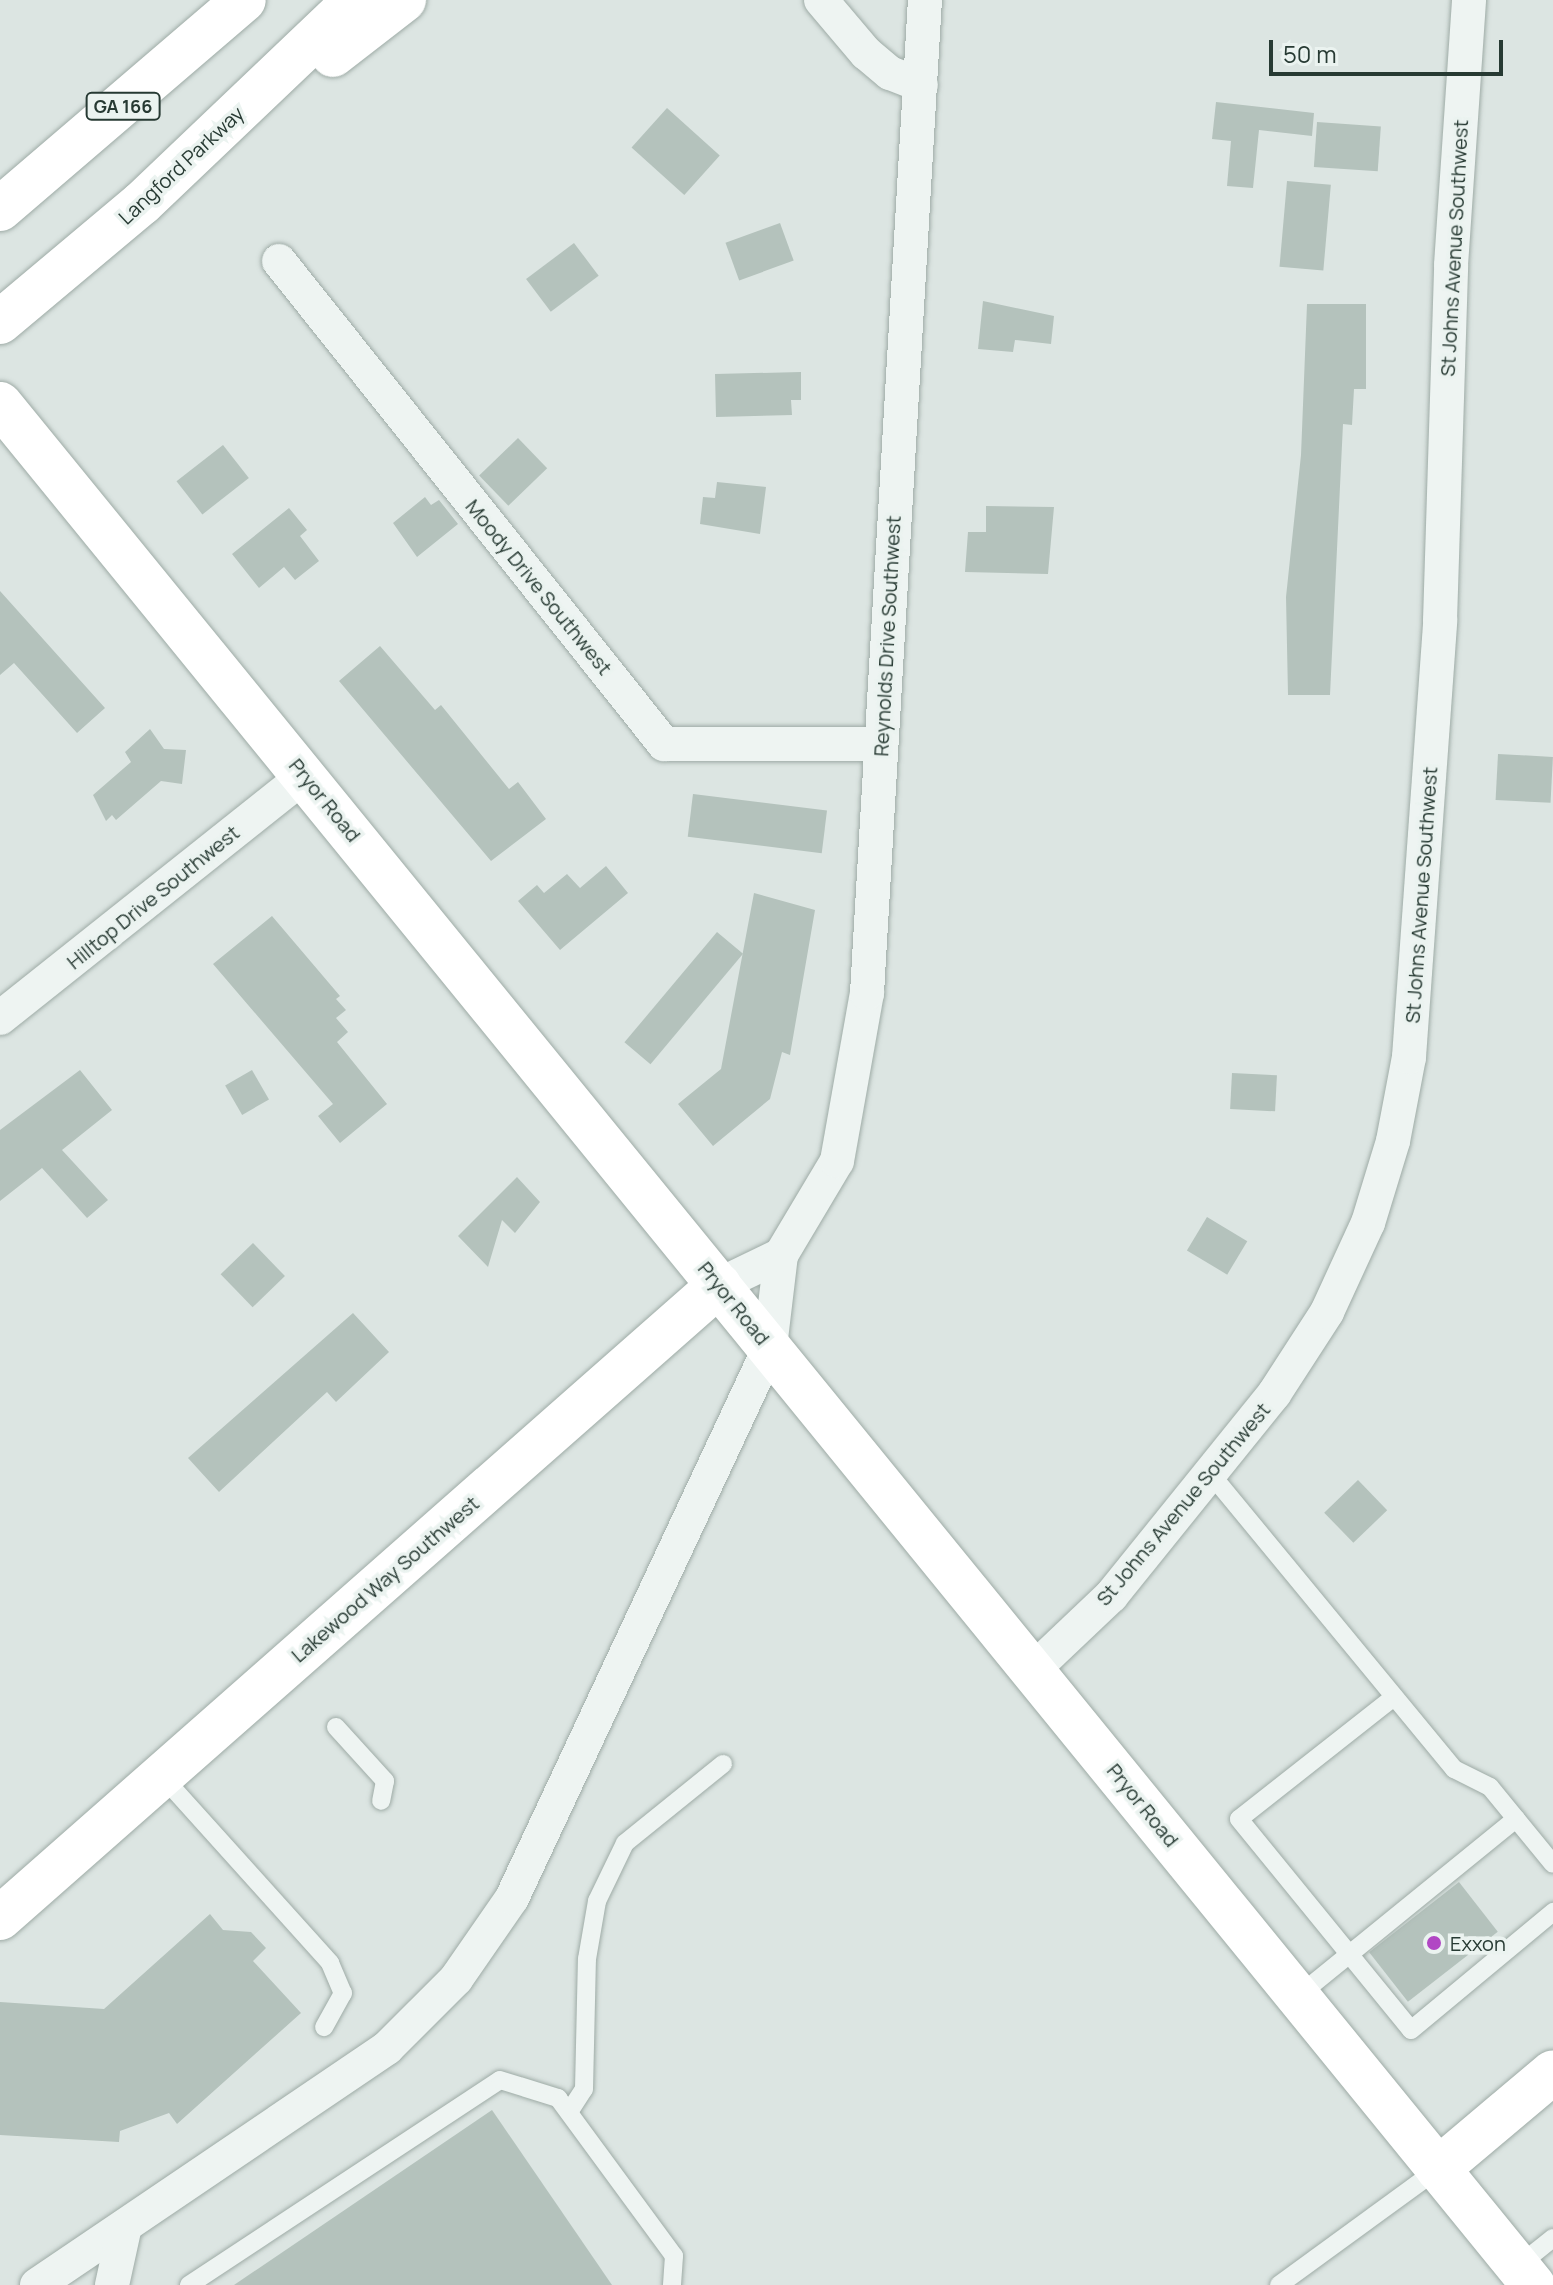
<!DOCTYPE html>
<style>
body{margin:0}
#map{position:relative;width:1553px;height:2285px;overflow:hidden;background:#dce5e2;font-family:Manrope,sans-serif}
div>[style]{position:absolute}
.building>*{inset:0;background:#b4c2bc;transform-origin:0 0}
.roads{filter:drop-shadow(0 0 2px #9eaba6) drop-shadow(0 0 2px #9eaba6)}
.lane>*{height:18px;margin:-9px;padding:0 9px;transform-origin:9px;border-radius:9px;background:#eef4f2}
.street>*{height:34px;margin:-17px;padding:0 17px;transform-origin:17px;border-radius:17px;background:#eef4f2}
.secondary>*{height:44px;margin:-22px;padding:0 22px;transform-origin:22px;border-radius:22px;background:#fff}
.highway>*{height:44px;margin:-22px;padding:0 22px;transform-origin:22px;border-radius:22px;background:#fff}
.dots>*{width:22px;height:22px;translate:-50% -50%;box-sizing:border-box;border:4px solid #ebf3f0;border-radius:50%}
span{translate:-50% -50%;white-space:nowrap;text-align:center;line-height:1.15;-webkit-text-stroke:7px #ebf3f0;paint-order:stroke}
.shield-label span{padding:2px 6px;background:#ebf3f0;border:2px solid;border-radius:6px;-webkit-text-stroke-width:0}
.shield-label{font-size:18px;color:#273a33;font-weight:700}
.street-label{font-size:20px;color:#273a33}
.poi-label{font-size:20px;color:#273a33}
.left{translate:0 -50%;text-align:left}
.scale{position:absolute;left:1269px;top:40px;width:234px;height:36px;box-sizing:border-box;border:4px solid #273a33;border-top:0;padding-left:10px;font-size:24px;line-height:28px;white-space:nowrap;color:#273a33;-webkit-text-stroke:6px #ebf3f0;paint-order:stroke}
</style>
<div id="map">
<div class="building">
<div style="clip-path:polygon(1216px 102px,1314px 113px,1312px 136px,1259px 130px,1253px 188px,1227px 186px,1231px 141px,1212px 139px)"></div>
<div style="left:667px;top:108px;width:71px;height:53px;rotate:42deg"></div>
<div style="left:1317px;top:122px;width:64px;height:45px;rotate:4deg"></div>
<div style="left:1287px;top:181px;width:44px;height:86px;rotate:5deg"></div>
<div style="left:780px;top:223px;width:40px;height:58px;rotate:70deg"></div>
<div style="left:574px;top:243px;width:41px;height:60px;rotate:53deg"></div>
<div style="clip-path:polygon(983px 301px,1054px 316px,1051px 344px,1015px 340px,1013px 352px,978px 349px)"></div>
<div style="clip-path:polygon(1307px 304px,1366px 304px,1366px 389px,1354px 389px,1352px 425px,1343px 424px,1330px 695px,1288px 695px,1286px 597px,1301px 455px)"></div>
<div style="clip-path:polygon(801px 372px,801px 400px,791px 400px,792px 415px,716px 417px,715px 374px)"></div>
<div style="left:518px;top:438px;width:42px;height:54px;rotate:46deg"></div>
<div style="left:223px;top:445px;width:42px;height:59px;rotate:52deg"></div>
<div style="clip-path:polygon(717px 482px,766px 487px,760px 534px,700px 524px,703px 497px,715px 498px)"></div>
<div style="clip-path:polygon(425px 497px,431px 505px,439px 500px,458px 524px,417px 557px,393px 523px)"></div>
<div style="clip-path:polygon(986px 506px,1054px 507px,1048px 574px,965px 572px,968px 532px,986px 532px)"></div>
<div style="clip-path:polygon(289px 508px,307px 530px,300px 536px,319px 561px,295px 580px,284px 567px,259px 588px,232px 554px)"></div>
<div style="clip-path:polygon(0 591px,105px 708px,77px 733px,14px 663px,0 675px)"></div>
<div style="clip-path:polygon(380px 646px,435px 710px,441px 705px,509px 789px,518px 782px,546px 819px,491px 861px,339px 681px)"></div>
<div style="clip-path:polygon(150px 729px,164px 749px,186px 750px,182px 784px,161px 781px,116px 820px,112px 815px,106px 821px,93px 795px,131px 762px,125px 752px)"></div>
<div style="left:1498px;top:754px;width:55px;height:46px;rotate:3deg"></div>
<div style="left:693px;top:794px;width:135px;height:43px;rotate:7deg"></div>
<div style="clip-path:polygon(606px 866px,628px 893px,560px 950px,518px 901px,537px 885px,544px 893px,567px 874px,580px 888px)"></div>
<div style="clip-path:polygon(754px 893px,815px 910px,790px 1055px,782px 1052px,770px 1099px,713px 1146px,678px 1104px,721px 1069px)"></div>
<div style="clip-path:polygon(272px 916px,340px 996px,336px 999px,346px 1010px,336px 1018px,348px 1032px,337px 1042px,387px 1104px,340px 1143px,318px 1116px,333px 1104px,213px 964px)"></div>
<div style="left:717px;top:932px;width:34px;height:144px;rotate:40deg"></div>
<div style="clip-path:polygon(80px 1070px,112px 1110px,62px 1150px,108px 1200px,87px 1218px,42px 1168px,0 1201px,0 1130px)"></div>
<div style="left:252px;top:1070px;width:34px;height:31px;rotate:60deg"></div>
<div style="left:1232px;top:1073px;width:45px;height:36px;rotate:3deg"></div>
<div style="clip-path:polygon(517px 1177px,540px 1202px,515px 1233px,502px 1220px,488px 1267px,458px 1236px)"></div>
<div style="left:1207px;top:1217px;width:47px;height:39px;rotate:31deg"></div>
<div style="left:253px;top:1243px;width:46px;height:45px;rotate:46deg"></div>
<div style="clip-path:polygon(353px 1313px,389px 1352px,336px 1402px,327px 1392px,219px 1492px,188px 1458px)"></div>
<div style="left:1358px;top:1480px;width:42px;height:47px;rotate:46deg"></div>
<div style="left:1459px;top:1882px;width:63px;height:114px;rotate:52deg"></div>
<div style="clip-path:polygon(210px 1914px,223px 1930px,251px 1932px,266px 1948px,253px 1961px,301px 2013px,177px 2124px,169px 2113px,120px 2131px,119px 2142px,0 2135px,0 2002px,104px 2009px)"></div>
<div style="clip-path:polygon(492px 2110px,612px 2285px,234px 2285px)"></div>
</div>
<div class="roads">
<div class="lane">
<div style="left:1210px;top:1473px;width:384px;rotate:50.5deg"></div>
<div style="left:1454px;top:1769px;width:40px;rotate:26.6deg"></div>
<div style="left:1490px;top:1787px;width:99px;rotate:50.7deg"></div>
<div style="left:1394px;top:1697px;width:197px;rotate:141.8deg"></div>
<div style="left:1239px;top:1819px;width:272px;rotate:50.8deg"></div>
<div style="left:1411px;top:2030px;width:185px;rotate:-39.7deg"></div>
<div style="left:336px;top:1727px;width:73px;rotate:47.8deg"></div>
<div style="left:385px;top:1781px;width:20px;rotate:101deg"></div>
<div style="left:161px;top:1775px;width:253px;rotate:48deg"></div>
<div style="left:330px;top:1963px;width:33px;rotate:67deg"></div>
<div style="left:343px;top:1993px;width:39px;rotate:119deg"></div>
<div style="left:1298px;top:1996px;width:281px;rotate:-39.1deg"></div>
<div style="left:569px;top:2112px;width:27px;rotate:-57deg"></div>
<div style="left:584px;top:2089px;width:130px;rotate:-88.7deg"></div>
<div style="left:587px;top:1959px;width:59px;rotate:-80.2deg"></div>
<div style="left:597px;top:1901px;width:64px;rotate:-64.2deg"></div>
<div style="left:625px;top:1843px;width:126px;rotate:-38.9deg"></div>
<div style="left:1518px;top:2266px;width:45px;rotate:-38.7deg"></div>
<div style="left:189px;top:2285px;width:372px;rotate:-33.4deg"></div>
<div style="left:500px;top:2080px;width:61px;rotate:17.2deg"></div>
<div style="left:558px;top:2098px;width:196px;rotate:53.7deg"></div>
<div style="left:674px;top:2256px;width:29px;rotate:94deg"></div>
<div style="left:1279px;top:2285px;width:197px;rotate:-36.1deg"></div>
</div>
<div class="street">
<div style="left:821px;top:0;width:70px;rotate:49.7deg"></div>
<div style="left:866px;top:53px;width:31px;rotate:40deg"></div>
<div style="left:890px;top:73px;width:33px;rotate:21deg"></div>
<div style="left:279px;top:261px;width:618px;rotate:51.44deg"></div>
<div style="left:664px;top:744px;width:217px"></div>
<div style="left:0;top:1018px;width:390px;rotate:-38.5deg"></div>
<div style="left:719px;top:1285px;width:69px;rotate:-25.8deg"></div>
<div style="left:1033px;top:1670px;width:108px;rotate:-43.5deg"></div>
<div style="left:1111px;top:1596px;width:260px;rotate:-51.1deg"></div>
<div style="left:1274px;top:1394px;width:98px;rotate:-57.1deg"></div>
<div style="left:1327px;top:1312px;width:98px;rotate:-65.3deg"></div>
<div style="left:1368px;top:1223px;width:86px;rotate:-73deg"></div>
<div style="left:1393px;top:1141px;width:86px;rotate:-79.2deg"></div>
<div style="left:1409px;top:1057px;width:437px;rotate:-85.9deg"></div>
<div style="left:1440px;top:621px;width:356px;rotate:-88.2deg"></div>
<div style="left:1451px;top:265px;width:266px;rotate:-86.1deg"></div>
<div style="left:37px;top:2285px;width:423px;rotate:-34.1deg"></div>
<div style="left:387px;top:2048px;width:98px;rotate:-45deg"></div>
<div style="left:456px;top:1979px;width:98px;rotate:-55.3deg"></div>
<div style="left:512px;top:1898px;width:608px;rotate:-64.91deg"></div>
<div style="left:770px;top:1347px;width:93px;rotate:-83.2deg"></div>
<div style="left:781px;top:1255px;width:109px;rotate:-59.2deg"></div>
<div style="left:837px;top:1161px;width:171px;rotate:-79.9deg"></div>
<div style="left:867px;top:993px;width:995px;rotate:-86.66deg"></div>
<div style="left:112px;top:2285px;width:60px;rotate:-77.6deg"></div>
</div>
<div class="secondary">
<div style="left:0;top:404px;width:2427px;rotate:50.82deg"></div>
<div style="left:0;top:1918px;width:958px;rotate:-41.36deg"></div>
<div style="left:1438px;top:2169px;width:150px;rotate:-40.1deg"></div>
</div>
<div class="highway">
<div style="left:333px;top:55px;width:90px;rotate:-37.8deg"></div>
<div style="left:0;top:209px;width:321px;rotate:-40.6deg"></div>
<div style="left:0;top:322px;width:185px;rotate:-40deg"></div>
<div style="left:142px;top:203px;width:294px;rotate:-43.6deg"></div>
</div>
</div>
<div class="dots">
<div style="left:1434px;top:1943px;background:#b147c4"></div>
</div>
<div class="shield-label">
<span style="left:123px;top:106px">GA 166</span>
</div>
<div class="street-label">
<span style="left:181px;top:165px;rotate:-43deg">Langford Parkway</span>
<span style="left:1454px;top:248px;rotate:-87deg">St Johns Avenue Southwest</span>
<span style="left:539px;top:587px;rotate:51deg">Moody Drive Southwest</span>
<span style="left:887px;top:636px;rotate:-87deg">Reynolds Drive Southwest</span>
<span style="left:325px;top:800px;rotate:51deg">Pryor Road</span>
<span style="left:1421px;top:895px;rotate:-86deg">St Johns Avenue Southwest</span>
<span style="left:153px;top:897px;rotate:-39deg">Hilltop Drive Southwest</span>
<span style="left:734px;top:1303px;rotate:51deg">Pryor Road</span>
<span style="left:1183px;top:1504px;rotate:-50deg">St Johns Avenue Southwest</span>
<span style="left:385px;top:1579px;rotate:-41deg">Lakewood Way Southwest</span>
<span style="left:1143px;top:1805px;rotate:51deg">Pryor Road</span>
</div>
<div class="poi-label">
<span class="left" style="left:1450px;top:1943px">Exxon</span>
</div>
<div class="scale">50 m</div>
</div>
